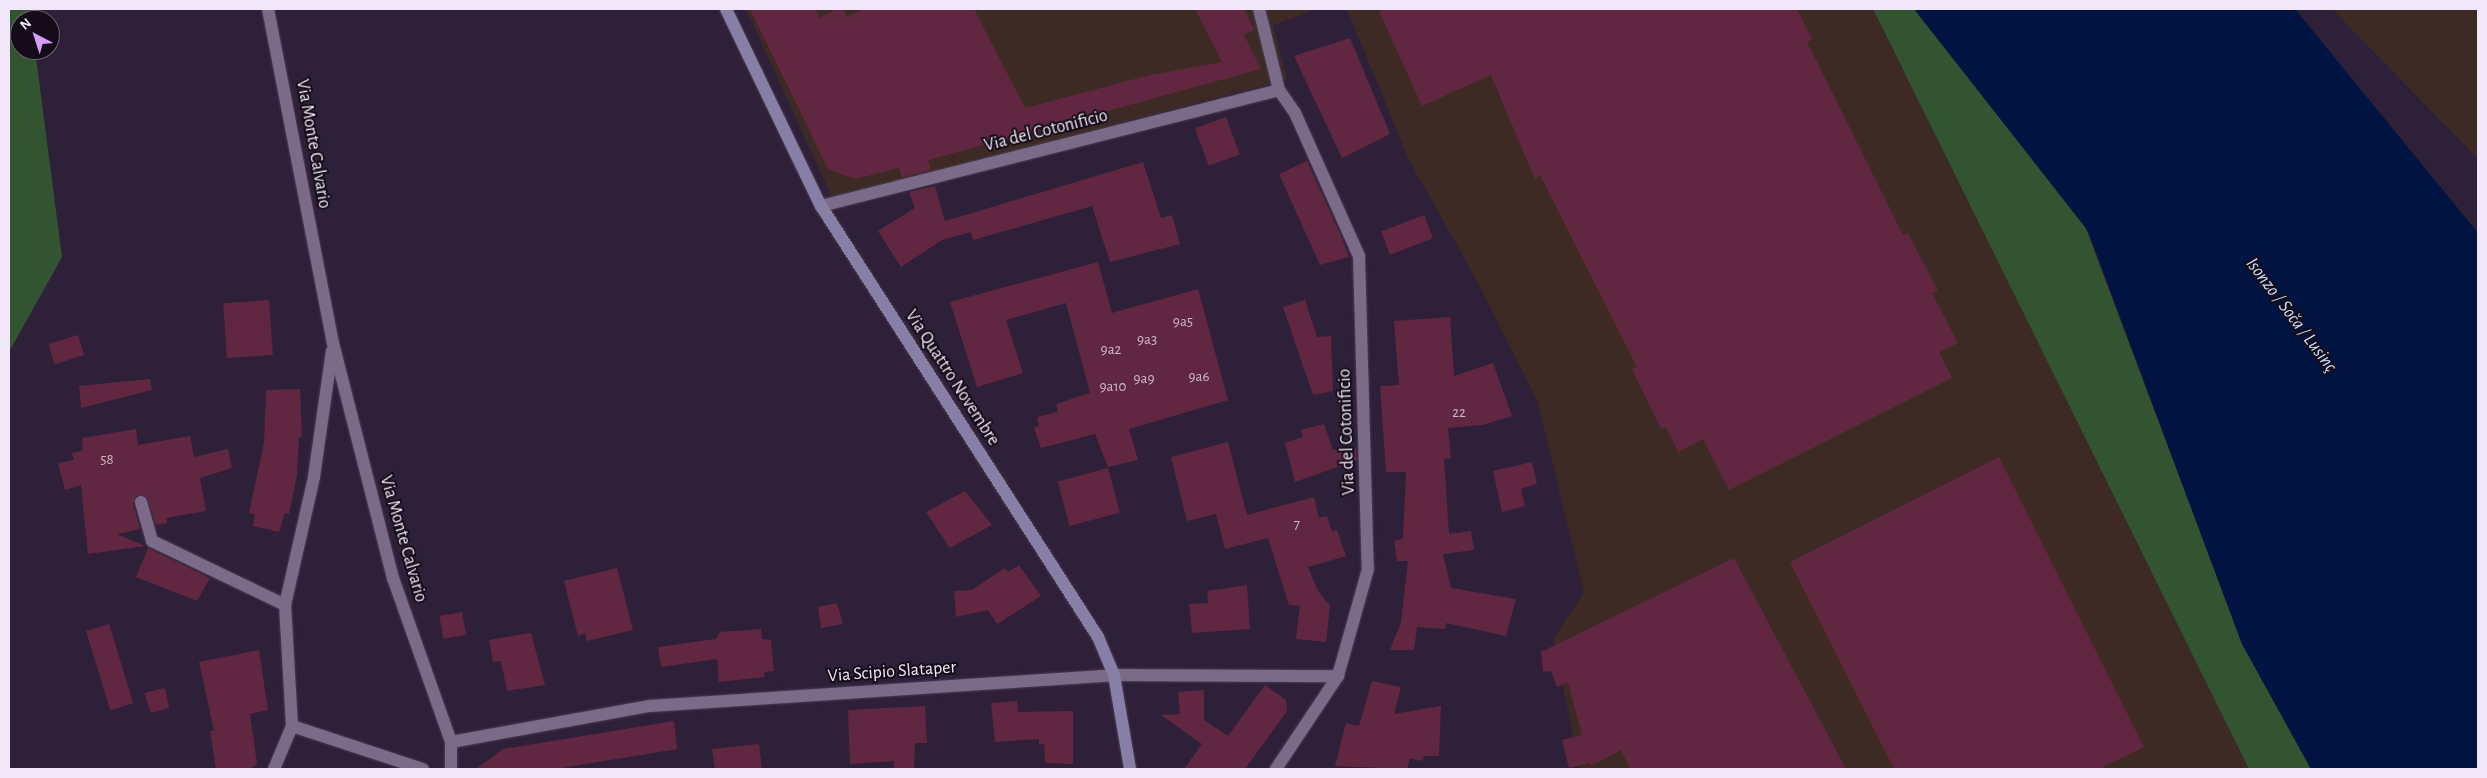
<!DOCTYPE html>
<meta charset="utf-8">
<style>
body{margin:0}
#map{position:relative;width:2487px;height:778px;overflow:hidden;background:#2f2039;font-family:"Alegreya Sans",sans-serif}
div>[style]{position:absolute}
.industrial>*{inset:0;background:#3d2a25}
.green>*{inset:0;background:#335431}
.water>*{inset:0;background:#011441}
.building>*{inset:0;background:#612741;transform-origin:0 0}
.roads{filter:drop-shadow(0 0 1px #4b3e54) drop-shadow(0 0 1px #4b3e54)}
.street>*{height:12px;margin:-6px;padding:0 6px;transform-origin:6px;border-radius:6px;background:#7b6a88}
.secondary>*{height:12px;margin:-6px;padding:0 6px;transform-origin:6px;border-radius:6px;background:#887fa7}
span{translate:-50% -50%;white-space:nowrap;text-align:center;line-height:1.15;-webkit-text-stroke:4px #140d19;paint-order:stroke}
.number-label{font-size:15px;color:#cdb7ca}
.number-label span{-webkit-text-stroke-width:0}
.street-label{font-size:18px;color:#f1e7f8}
.water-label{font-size:19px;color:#c9dbfb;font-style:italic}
.frame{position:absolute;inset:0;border:10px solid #f1e7f8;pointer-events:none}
.north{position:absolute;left:10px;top:10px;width:50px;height:50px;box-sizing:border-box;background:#140d19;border:1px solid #6c6472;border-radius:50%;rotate:320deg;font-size:14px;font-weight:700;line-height:20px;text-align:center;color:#f1e7f8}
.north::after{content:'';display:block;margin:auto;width:18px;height:22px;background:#d69bf9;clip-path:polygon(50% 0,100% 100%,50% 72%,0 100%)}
</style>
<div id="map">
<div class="industrial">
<div style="clip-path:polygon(746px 9px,1316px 9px,1273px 25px,1287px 79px,833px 199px)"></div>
<div style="clip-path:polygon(1347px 9px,1873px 9px,2249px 769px,1580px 769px,1553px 639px,1584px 593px,1537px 400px,1476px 279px,1409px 160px)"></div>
<div style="clip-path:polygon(2332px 9px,2478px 9px,2478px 159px)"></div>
</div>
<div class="green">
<div style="clip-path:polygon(9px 9px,29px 9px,31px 20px,20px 20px,20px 50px,35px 50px,62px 257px,9px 352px)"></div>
<div style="clip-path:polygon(1873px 9px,1914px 9px,2085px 226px,2242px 644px,2311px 769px,2249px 769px)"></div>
</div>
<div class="water">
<div style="clip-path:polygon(1914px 9px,2295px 9px,2478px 233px,2478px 769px,2311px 769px,2242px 644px,2088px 231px)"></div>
</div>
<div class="building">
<div style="clip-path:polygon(750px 9px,815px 9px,820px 18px,837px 9px,843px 9px,847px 17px,862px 9px,974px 9px,1025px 108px,1150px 75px,1222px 62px,1195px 9px,1244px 9px,1254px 30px,1244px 35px,1261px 69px,928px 160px,931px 170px,902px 177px,899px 168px,855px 179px,828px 169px)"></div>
<div style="clip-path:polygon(1378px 9px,1797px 9px,1812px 39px,1807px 42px,1903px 235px,1908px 233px,1938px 291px,1932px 293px,1958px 343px,1939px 352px,1952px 378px,1729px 490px,1703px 439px,1678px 452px,1666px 427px,1661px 429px,1632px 369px,1637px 367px,1540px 175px,1535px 179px,1491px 75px,1422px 106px)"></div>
<div style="clip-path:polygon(1350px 38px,1390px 134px,1342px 158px,1294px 56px)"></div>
<div style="left:1226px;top:117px;width:40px;height:33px;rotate:70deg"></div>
<div style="clip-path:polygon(1307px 161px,1341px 236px,1349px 257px,1320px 265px,1279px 174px)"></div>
<div style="clip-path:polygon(1143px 162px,1161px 218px,1172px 215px,1180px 244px,1110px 262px,1092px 206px,973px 240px,971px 232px,942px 240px,901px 267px,878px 231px,915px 208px,909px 192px,935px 186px,945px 221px)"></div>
<div style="left:1424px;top:215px;width:25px;height:46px;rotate:69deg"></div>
<div style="clip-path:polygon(1098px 262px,1112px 313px,1198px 289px,1228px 400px,1129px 429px,1138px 460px,1108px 467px,1095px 434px,1041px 448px,1034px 428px,1039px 426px,1037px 417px,1058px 412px,1056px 404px,1090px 393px,1066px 303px,1006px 320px,1023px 373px,977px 387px,950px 302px)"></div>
<div style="left:269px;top:300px;width:55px;height:46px;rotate:86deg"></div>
<div style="clip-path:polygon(1305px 300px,1317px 337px,1331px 336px,1333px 391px,1313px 395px,1283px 307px)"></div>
<div style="clip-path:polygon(1450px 317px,1454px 376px,1493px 363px,1512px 416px,1482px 425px,1448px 428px,1451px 458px,1444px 459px,1449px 534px,1471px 531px,1474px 550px,1443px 554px,1451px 588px,1516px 599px,1506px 636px,1446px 623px,1445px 629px,1417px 627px,1414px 650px,1390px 650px,1401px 622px,1408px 561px,1397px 561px,1394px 541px,1403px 539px,1406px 472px,1386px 472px,1380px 386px,1399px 385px,1394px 321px)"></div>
<div style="left:78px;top:335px;width:21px;height:31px;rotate:73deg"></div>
<div style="clip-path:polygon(150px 379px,152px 390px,81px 408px,79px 386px)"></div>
<div style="clip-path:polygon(300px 389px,302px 437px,299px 437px,297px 475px,289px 514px,285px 513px,279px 532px,253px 526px,255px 514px,249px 513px,264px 443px,266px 390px)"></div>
<div style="clip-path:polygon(1324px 424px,1333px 450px,1356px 448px,1357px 460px,1295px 482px,1285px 443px,1303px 437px,1301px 430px)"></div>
<div style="clip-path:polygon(136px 429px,138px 445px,190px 436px,194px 457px,228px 449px,232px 468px,200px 478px,206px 511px,166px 518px,167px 523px,156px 525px,147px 497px,136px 496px,133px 504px,140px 529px,117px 534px,145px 546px,88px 554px,81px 485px,65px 490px,58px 463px,74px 460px,72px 453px,83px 451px,82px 438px)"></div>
<div style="clip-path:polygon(1228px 442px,1247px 515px,1314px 497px,1319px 518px,1327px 516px,1332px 532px,1337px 530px,1346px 556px,1308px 567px,1318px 591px,1330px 606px,1326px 642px,1296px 639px,1300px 606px,1289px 605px,1268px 538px,1225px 549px,1216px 514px,1187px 521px,1171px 457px)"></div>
<div style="clip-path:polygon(1999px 457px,2144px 747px,2099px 769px,1894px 769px,1790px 562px)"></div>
<div style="clip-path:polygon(1532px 462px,1537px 484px,1521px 489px,1525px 506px,1502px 512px,1493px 471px)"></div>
<div style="left:1108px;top:468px;width:46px;height:52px;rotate:75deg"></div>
<div style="clip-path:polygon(965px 491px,992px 525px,950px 548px,926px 512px)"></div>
<div style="clip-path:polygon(148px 548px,210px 578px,197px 601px,136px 577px)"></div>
<div style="clip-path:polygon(1734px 558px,1846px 769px,1630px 769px,1621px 750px,1591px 766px,1590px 763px,1569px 768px,1562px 740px,1582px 735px,1568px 682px,1557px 687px,1551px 671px,1543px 672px,1541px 652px)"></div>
<div style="clip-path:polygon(1019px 565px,1041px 596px,997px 624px,988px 610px,956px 617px,954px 591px,972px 590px,1005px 568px,1008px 572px)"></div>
<div style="clip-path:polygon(617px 568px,633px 630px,587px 641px,585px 633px,578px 636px,564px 581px)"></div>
<div style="clip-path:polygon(1247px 585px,1250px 629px,1192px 633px,1189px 604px,1208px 603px,1207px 591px)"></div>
<div style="clip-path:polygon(837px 603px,843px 624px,821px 628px,818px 607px)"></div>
<div style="left:462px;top:612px;width:23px;height:23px;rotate:80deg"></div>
<div style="left:109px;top:624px;width:83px;height:24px;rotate:73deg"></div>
<div style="clip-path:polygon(761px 629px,762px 639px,771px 640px,774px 671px,764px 672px,765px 677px,719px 682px,717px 659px,661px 667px,658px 647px,716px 639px,720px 632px)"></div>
<div style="clip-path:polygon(531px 633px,545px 685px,507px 691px,501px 661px,493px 662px,489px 640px)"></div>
<div style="clip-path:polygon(259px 650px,268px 710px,250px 714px,257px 764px,249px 769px,216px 769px,210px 731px,214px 731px,199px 662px)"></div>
<div style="clip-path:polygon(1372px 681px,1401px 687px,1394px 714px,1441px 706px,1439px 756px,1424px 756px,1422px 761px,1410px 758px,1407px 769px,1335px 766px,1346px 723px,1359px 726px)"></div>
<div style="clip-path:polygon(1265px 685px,1286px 700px,1287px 711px,1245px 769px,1184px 769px,1202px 744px,1161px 715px,1180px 714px,1178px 692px,1204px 690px,1204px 720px,1228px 736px)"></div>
<div style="clip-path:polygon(165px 688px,169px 708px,151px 713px,144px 693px)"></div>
<div style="clip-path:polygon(1017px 701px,1018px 712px,1073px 711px,1073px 764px,1045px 763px,1044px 744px,1039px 744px,1039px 739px,995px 742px,991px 703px)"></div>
<div style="clip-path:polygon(925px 706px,927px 743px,915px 743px,914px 769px,894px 769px,894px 761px,850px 764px,848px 710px)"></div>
<div style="clip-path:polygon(674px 721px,677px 749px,556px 769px,476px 769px,503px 749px)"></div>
<div style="clip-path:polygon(759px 744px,762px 769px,715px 769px,712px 749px)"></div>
</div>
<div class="roads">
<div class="street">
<div style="left:268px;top:9px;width:340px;rotate:79deg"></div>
<div style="left:333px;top:343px;width:243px;rotate:75.7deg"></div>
<div style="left:393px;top:578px;width:174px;rotate:70.5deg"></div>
<div style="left:451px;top:742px;width:27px;rotate:90deg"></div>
<div style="left:1259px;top:9px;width:83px;rotate:76.1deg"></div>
<div style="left:1279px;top:90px;width:28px;rotate:55deg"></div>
<div style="left:1295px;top:113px;width:157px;rotate:65.9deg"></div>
<div style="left:1359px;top:256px;width:313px;rotate:88.4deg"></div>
<div style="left:1368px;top:569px;width:111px;rotate:105.7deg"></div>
<div style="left:1338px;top:676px;width:112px;rotate:123.7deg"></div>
<div style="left:821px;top:206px;width:472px;rotate:-14.2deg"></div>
<div style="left:141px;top:502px;width:41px;rotate:74.2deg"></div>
<div style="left:152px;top:541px;width:148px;rotate:25.7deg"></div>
<div style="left:292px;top:726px;width:138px;rotate:18.2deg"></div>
<div style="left:451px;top:742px;width:202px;rotate:-10.3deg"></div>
<div style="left:650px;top:706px;width:465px;rotate:-3.8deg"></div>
<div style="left:1114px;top:675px;width:224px;rotate:0.3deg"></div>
<div style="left:274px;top:769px;width:47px;rotate:-67.3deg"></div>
<div style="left:292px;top:726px;width:121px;rotate:-93.3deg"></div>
<div style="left:285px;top:605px;width:131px;rotate:-77.2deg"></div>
<div style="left:314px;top:477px;width:127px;rotate:-81.9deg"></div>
</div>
<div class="secondary">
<div style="left:726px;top:9px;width:219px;rotate:64.3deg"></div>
<div style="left:821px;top:206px;width:512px;rotate:57.27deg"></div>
<div style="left:1098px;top:637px;width:41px;rotate:67.2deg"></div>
<div style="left:1114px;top:675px;width:95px;rotate:80.3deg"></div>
</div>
</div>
<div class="number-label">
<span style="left:1183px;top:322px">9a5</span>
<span style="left:1147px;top:340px">9a3</span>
<span style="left:1111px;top:350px">9a2</span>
<span style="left:1199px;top:377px">9a6</span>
<span style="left:1144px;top:379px">9a9</span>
<span style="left:1113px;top:387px">9a10</span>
<span style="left:1459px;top:413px">22</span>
<span style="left:107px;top:460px">58</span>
<span style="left:1297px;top:525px">7</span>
</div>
<div class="street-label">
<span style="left:1046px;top:131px;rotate:-14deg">Via del Cotonificio</span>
<span style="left:313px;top:144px;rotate:80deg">Via Monte Calvario</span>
<span style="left:952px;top:378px;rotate:57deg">Via Quattro Novembre</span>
<span style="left:1347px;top:432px;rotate:-92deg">Via del Cotonificio</span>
<span style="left:403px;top:539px;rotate:74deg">Via Monte Calvario</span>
<span style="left:892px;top:672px;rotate:-4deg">Via Scipio Slataper</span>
</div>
<div class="water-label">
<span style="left:2291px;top:315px;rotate:53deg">Isonzo / Soča / Lusinç</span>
</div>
<div class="frame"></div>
<div class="north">N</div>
</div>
